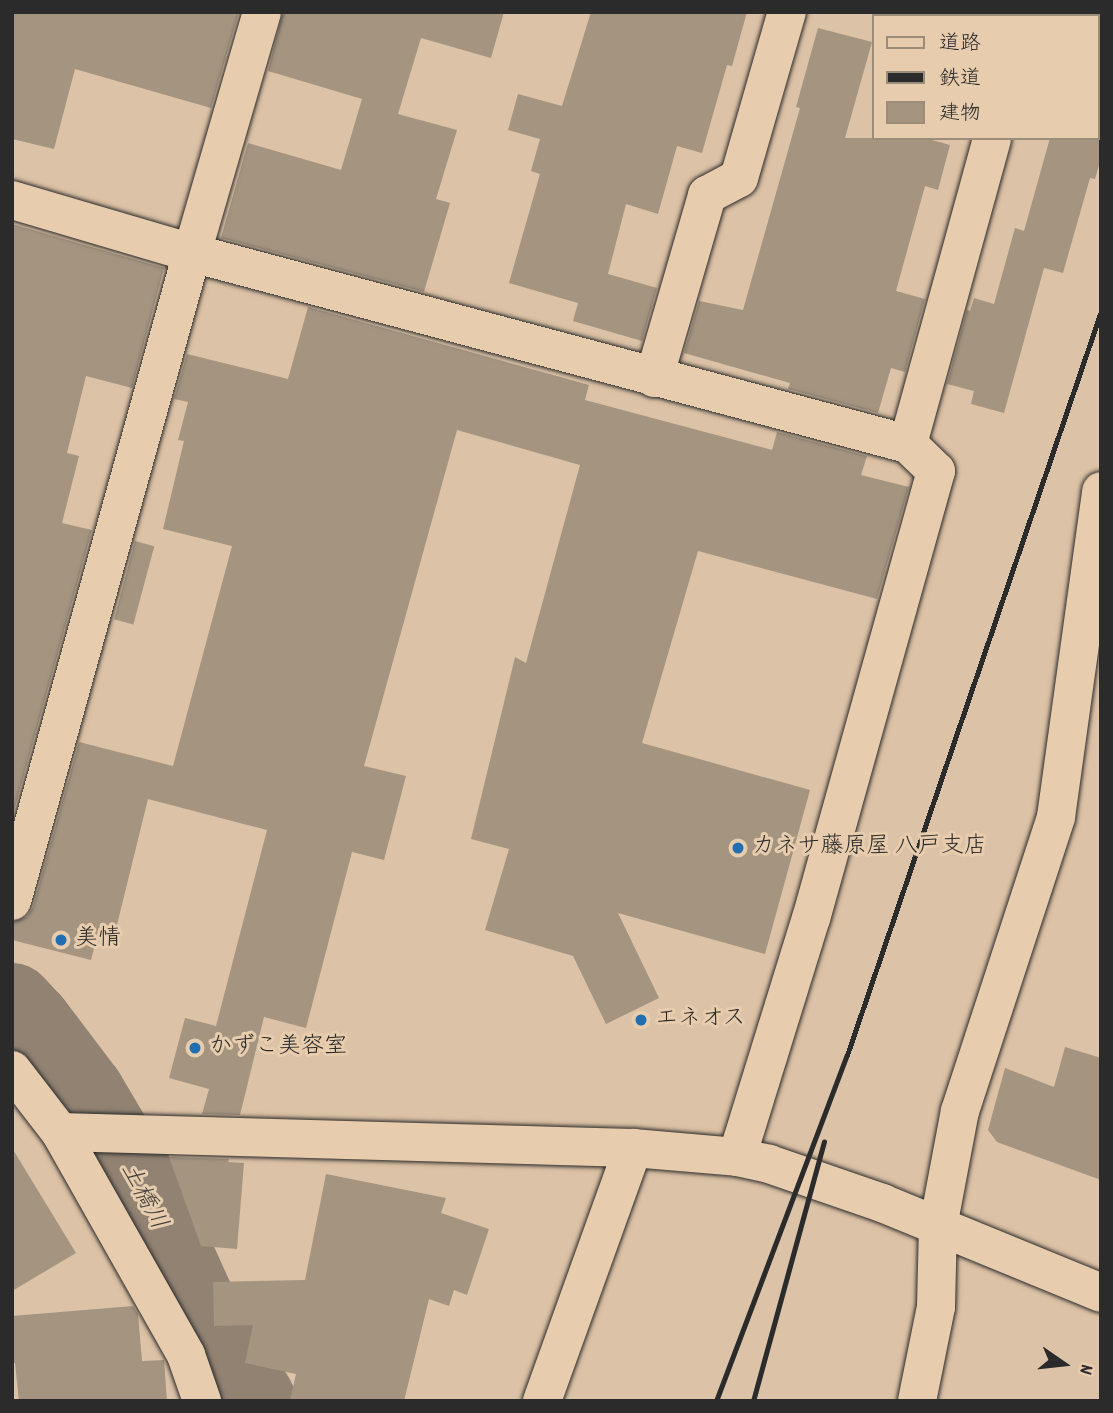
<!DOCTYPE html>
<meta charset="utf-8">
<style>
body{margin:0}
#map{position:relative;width:1113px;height:1413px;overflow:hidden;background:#dcc2a6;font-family:Dekko,"Klee One",sans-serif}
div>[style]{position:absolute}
.river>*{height:84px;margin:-42px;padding:0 42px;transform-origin:42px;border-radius:42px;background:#918272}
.building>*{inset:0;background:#a49480;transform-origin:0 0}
.roads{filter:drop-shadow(0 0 2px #2b2b2b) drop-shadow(0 0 2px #2b2b2b)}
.minor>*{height:38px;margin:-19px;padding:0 19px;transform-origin:19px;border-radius:19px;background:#e7ccae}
.tertiary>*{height:38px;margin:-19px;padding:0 19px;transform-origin:19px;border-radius:19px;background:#e7ccae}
.rail>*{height:5px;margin:-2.5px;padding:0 2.5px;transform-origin:2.5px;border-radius:2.5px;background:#2b2b2b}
.dots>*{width:19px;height:19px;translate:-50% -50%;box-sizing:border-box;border:4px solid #e7ccae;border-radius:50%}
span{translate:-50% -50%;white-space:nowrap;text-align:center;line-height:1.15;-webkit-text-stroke:6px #e7ccae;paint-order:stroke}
.poi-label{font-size:23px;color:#2b2b2b}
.left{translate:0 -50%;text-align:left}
.water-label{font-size:24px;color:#44413d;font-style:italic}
.frame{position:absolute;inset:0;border:14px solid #2b2b2b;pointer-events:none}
.legend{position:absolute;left:872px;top:14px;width:228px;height:126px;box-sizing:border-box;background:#e7ccae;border:2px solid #9c8c7a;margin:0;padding:9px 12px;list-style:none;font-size:21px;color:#2b2b2b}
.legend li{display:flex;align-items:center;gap:14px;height:35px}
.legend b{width:35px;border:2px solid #9c8c7a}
.north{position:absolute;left:1029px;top:1329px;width:70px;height:70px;-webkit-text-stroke:5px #e7ccae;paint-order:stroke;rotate:104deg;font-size:19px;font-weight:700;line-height:28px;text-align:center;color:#2b2b2b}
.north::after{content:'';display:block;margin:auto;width:24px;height:32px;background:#2b2b2b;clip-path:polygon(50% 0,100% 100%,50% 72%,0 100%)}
</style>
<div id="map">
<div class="river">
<div style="left:12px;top:1005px;width:26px;rotate:47deg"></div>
<div style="left:30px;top:1024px;width:88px;rotate:52.9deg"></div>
<div style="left:83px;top:1094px;width:129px;rotate:59.3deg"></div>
<div style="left:149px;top:1205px;width:107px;rotate:65.6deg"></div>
<div style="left:193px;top:1302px;width:116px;rotate:58.4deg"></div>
</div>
<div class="building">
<div style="clip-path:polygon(12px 12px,239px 12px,211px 108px,75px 69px,54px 149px,12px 139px)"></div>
<div style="clip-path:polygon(283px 12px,504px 12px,491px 58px,421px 38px,398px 114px,457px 130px,436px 199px,450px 203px,424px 292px,221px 238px,248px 143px,341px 170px,362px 99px,268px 71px)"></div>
<div style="clip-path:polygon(591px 12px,747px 12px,732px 66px,727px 65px,702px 153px,677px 146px,658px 214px,626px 204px,608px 274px,657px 288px,642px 341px,573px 321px,578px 303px,509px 283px,540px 174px,531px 171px,540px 139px,508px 130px,518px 94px,562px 106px)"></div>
<div style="clip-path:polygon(818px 28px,872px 42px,845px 138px,925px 138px,950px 145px,938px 190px,925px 186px,896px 291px,925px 299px,905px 372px,891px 368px,878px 413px,788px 389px,790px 383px,684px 353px,699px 301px,743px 310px,800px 108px,796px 107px)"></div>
<div style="clip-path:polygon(1050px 138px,1101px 138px,1101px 158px,1095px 179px,1090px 178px,1063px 273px,1044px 268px,1004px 413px,971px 404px,974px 391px,947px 384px,967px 310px,970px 311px,974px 298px,994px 304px,1015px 228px,1024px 231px)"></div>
<div style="clip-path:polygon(12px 224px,164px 268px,132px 388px,86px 376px,67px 453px,79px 456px,62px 523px,92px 530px,12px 818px)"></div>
<div style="clip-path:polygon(308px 307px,589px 385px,585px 400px,772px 450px,777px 432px,867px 456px,861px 475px,909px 487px,877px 599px,698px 551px,642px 743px,810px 790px,765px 954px,618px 913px,659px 998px,606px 1024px,573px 956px,485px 930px,509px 849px,471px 839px,515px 657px,526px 663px,580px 465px,457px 430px,364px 766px,406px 776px,384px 860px,352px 852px,306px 1028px,264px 1017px,240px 1115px,202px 1114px,209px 1089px,169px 1078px,185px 1018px,216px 1026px,267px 830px,148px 799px,114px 937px,98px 933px,91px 960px,12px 940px,12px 922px,27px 917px,33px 907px,79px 742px,173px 766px,232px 546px,163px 529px,184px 441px,178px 440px,188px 402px,174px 399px,187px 354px,288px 379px)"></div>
<div style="left:135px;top:541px;width:20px;height:81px;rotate:15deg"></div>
<div style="clip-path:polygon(1065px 1047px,1101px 1058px,1101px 1180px,997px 1142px,988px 1130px,1005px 1068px,1054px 1087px)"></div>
<div style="clip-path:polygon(12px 1148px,76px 1253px,12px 1291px)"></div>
<div style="clip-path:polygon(169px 1157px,229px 1159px,228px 1162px,244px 1163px,237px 1249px,201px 1246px)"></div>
<div style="clip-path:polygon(326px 1174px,446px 1198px,441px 1213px,489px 1229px,467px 1295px,454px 1290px,449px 1306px,429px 1299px,404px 1401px,290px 1401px,296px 1374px,245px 1363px,253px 1325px,214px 1326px,213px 1282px,305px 1280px)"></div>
<div style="clip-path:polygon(133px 1306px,138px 1314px,142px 1361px,164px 1360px,167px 1401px,19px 1401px,15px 1363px,12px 1363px,12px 1316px)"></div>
</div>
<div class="roads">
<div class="minor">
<div style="left:1025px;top:16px;width:4px;rotate:-76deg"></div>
<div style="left:12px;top:200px;width:188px;rotate:16.4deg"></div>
<div style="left:192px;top:253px;width:741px;rotate:14.94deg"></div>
<div style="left:908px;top:444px;width:39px;rotate:44deg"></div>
<div style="left:936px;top:471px;width:464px;rotate:105.6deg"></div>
<div style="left:811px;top:918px;width:250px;rotate:107.2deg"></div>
<div style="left:654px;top:378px;width:191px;rotate:-73.8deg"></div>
<div style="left:707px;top:195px;width:36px;rotate:-28deg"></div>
<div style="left:739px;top:178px;width:173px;rotate:-73.9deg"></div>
<div style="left:908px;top:444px;width:317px;rotate:-74.6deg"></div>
<div style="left:12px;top:901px;width:673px;rotate:-74.48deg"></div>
<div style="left:192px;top:253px;width:251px;rotate:-73.8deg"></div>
<div style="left:60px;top:1132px;width:256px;rotate:60.5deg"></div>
<div style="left:186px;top:1355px;width:49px;rotate:70.8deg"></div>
<div style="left:917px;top:1401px;width:96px;rotate:-78.6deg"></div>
<div style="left:936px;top:1307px;width:80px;rotate:-88.6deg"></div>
<div style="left:938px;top:1227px;width:118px;rotate:-79.3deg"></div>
<div style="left:960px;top:1111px;width:309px;rotate:-71.9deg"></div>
<div style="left:1056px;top:817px;width:329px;rotate:-82.1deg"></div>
</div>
<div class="tertiary">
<div style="left:12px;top:1070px;width:78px;rotate:52.3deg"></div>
<div style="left:60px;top:1132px;width:573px;rotate:1.6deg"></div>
<div style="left:633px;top:1148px;width:104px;rotate:4.9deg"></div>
<div style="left:737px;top:1157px;width:33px;rotate:12deg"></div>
<div style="left:769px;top:1164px;width:120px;rotate:19deg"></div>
<div style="left:882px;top:1203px;width:237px;rotate:22.3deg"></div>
<div style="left:542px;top:1401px;width:269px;rotate:-70.2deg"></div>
</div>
</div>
<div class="rail">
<div style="left:716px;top:1401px;width:370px;rotate:-69.3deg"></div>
<div style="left:847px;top:1055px;width:786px;rotate:-71.15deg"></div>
<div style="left:753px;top:1401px;width:269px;rotate:-74.7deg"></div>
</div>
<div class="dots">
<div style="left:738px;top:848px;background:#1f6fb2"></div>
<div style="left:61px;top:940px;background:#1f6fb2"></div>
<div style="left:641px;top:1020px;background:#1f6fb2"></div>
<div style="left:195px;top:1048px;background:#1f6fb2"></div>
</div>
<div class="poi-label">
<span class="left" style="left:752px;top:848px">カネサ藤原屋 八戸支店</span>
<span class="left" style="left:75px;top:940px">美情</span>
<span class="left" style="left:655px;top:1020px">エネオス</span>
<span class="left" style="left:209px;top:1048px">かずこ美容室</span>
</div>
<div class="water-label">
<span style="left:142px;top:1197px;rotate:62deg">土橋川</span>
</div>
<div class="frame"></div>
<ul class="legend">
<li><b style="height:9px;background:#e7ccae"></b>道路</li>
<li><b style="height:9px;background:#2b2b2b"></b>鉄道</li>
<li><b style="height:19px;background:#a49480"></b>建物</li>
</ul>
<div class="north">N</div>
</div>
